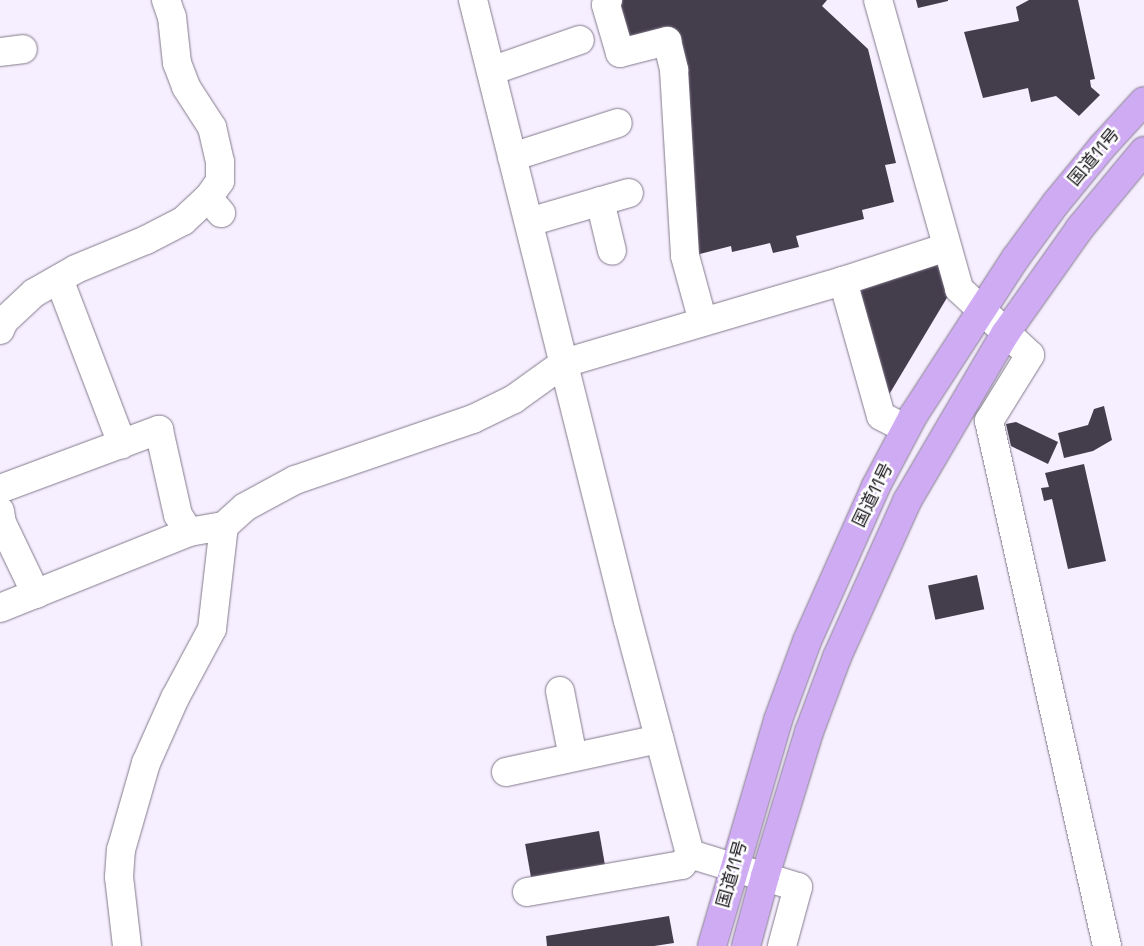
<!DOCTYPE html>
<meta charset="utf-8">
<style>
body{margin:0}
#map{position:relative;width:1144px;height:946px;overflow:hidden;background:#f6efff;font-family:"Space Grotesk","Noto Sans JP",sans-serif}
div>[style]{position:absolute}
.building>*{inset:0;background:#443d4c;transform-origin:0 0}
.roads{filter:drop-shadow(0 0 1px #827a8b) drop-shadow(0 0 1px #827a8b)}
.street>*{height:28px;margin:-14px;padding:0 14px;transform-origin:14px;border-radius:14px;background:#fff}
.highway>*{height:28px;margin:-14px;padding:0 14px;transform-origin:14px;border-radius:14px;background:#ceabf3}
span{translate:-50% -50%;white-space:nowrap;text-align:center;line-height:1.15;-webkit-text-stroke:5px #fff;paint-order:stroke}
.street-label{font-size:18px;color:#1e1b22}
</style>
<div id="map">
<div class="building">
<div style="clip-path:polygon(620px 0,827px 0,822px 6px,868px 49px,896px 163px,885px 165px,894px 202px,862px 210px,864px 219px,796px 236px,799px 247px,773px 253px,770px 243px,732px 252px,731px 246px,692px 256px,682px 63px,628px 45px,617px 2px)"></div>
<div style="clip-path:polygon(916px 0,948px 0,948px 1px,918px 8px)"></div>
<div style="clip-path:polygon(1029px 0,1078px 0,1095px 79px,1090px 80px,1091px 87px,1100px 95px,1079px 116px,1056px 96px,1031px 102px,1028px 88px,983px 98px,964px 32px,1019px 21px,1016px 7px)"></div>
<div style="clip-path:polygon(940px 256px,948px 296px,887px 398px,853px 283px)"></div>
<div style="clip-path:polygon(1104px 406px,1112px 440px,1093px 451px,1064px 458px,1058px 433px,1088px 425px,1094px 409px)"></div>
<div style="clip-path:polygon(1016px 422px,1058px 442px,1048px 464px,1011px 446px,1006px 424px)"></div>
<div style="clip-path:polygon(1084px 464px,1106px 561px,1068px 569px,1052px 499px,1044px 501px,1041px 488px,1049px 487px,1045px 473px)"></div>
<div style="left:977px;top:575px;width:35px;height:50px;rotate:78deg"></div>
<div style="left:599px;top:831px;width:40px;height:75px;rotate:80deg"></div>
<div style="clip-path:polygon(669px 916px,674px 943px,654px 946px,547px 946px,546px 936px)"></div>
</div>
<div class="roads">
<div class="street">
<div style="left:166px;top:0;width:18px;rotate:71deg"></div>
<div style="left:172px;top:17px;width:46px;rotate:83.8deg"></div>
<div style="left:177px;top:63px;width:26px;rotate:69deg"></div>
<div style="left:186px;top:87px;width:48px;rotate:57deg"></div>
<div style="left:212px;top:127px;width:36px;rotate:77deg"></div>
<div style="left:220px;top:162px;width:19px;rotate:90deg"></div>
<div style="left:220px;top:181px;width:21px;rotate:125deg"></div>
<div style="left:473px;top:0;width:640px;rotate:75.99deg"></div>
<div style="left:628px;top:621px;width:241px;rotate:75.1deg"></div>
<div style="left:690px;top:854px;width:113px;rotate:17deg"></div>
<div style="left:798px;top:887px;width:61px;rotate:105.2deg"></div>
<div style="left:608px;top:0;width:5px;rotate:112deg"></div>
<div style="left:606px;top:5px;width:50px;rotate:73.7deg"></div>
<div style="left:620px;top:53px;width:49px;rotate:-14.3deg"></div>
<div style="left:667px;top:41px;width:30px;rotate:76deg"></div>
<div style="left:674px;top:70px;width:186px;rotate:86.6deg"></div>
<div style="left:685px;top:256px;width:68px;rotate:74.7deg"></div>
<div style="left:878px;top:0;width:300px;rotate:74.3deg"></div>
<div style="left:959px;top:289px;width:97px;rotate:42.9deg"></div>
<div style="left:1030px;top:355px;width:78px;rotate:121.8deg"></div>
<div style="left:989px;top:421px;width:538px;rotate:77.33deg"></div>
<div style="left:0;top:52px;width:23px;rotate:-7deg"></div>
<div style="left:491px;top:71px;width:94px;rotate:-19.2deg"></div>
<div style="left:512px;top:157px;width:111px;rotate:-17.8deg"></div>
<div style="left:600px;top:201px;width:51px;rotate:76.5deg"></div>
<div style="left:529px;top:222px;width:104px;rotate:-16.2deg"></div>
<div style="left:59px;top:279px;width:177px;rotate:69.1deg"></div>
<div style="left:843px;top:281px;width:140px;rotate:74.3deg"></div>
<div style="left:881px;top:416px;width:28px;rotate:27deg"></div>
<div style="left:0;top:330px;width:10px;rotate:-66deg"></div>
<div style="left:4px;top:321px;width:41px;rotate:-43deg"></div>
<div style="left:34px;top:293px;width:48px;rotate:-29.7deg"></div>
<div style="left:76px;top:269px;width:76px;rotate:-22.5deg"></div>
<div style="left:146px;top:240px;width:42px;rotate:-27.2deg"></div>
<div style="left:183px;top:221px;width:34px;rotate:-43deg"></div>
<div style="left:208px;top:198px;width:20px;rotate:49deg"></div>
<div style="left:0;top:489px;width:170px;rotate:-20.4deg"></div>
<div style="left:159px;top:430px;width:87px;rotate:77.4deg"></div>
<div style="left:178px;top:515px;width:20px;rotate:57deg"></div>
<div style="left:0;top:511px;width:12px;rotate:81deg"></div>
<div style="left:2px;top:523px;width:79px;rotate:64.4deg"></div>
<div style="left:0;top:608px;width:204px;rotate:-21.9deg"></div>
<div style="left:189px;top:532px;width:36px;rotate:-10deg"></div>
<div style="left:224px;top:526px;width:28px;rotate:-42deg"></div>
<div style="left:245px;top:507px;width:57px;rotate:-28.4deg"></div>
<div style="left:295px;top:480px;width:188px;rotate:-18.9deg"></div>
<div style="left:473px;top:419px;width:46px;rotate:-26deg"></div>
<div style="left:514px;top:399px;width:62px;rotate:-35.8deg"></div>
<div style="left:564px;top:363px;width:291px;rotate:-16.4deg"></div>
<div style="left:843px;top:281px;width:109px;rotate:-18.1deg"></div>
<div style="left:560px;top:691px;width:67px;rotate:78.9deg"></div>
<div style="left:506px;top:772px;width:157px;rotate:-12.2deg"></div>
<div style="left:527px;top:892px;width:157px;rotate:-9.9deg"></div>
<div style="left:682px;top:865px;width:14px;rotate:-54deg"></div>
<div style="left:127px;top:946px;width:69px;rotate:-96.6deg"></div>
<div style="left:119px;top:877px;width:27px;rotate:-86deg"></div>
<div style="left:121px;top:850px;width:91px;rotate:-74deg"></div>
<div style="left:146px;top:763px;width:71px;rotate:-66deg"></div>
<div style="left:175px;top:698px;width:78px;rotate:-61.8deg"></div>
<div style="left:212px;top:629px;width:104px;rotate:-83.4deg"></div>
</div>
<div class="highway">
<div style="left:712px;top:946px;width:235px;rotate:-73.7deg"></div>
<div style="left:778px;top:720px;width:84px;rotate:-69.8deg"></div>
<div style="left:807px;top:641px;width:170px;rotate:-66deg"></div>
<div style="left:876px;top:486px;width:79px;rotate:-62.1deg"></div>
<div style="left:913px;top:416px;width:187px;rotate:-57deg"></div>
<div style="left:1015px;top:259px;width:69px;rotate:-53.8deg"></div>
<div style="left:1056px;top:203px;width:72px;rotate:-50.6deg"></div>
<div style="left:1102px;top:147px;width:62px;rotate:-47.6deg"></div>
<div style="left:746px;top:946px;width:73px;rotate:-74.8deg"></div>
<div style="left:765px;top:876px;width:151px;rotate:-73deg"></div>
<div style="left:809px;top:732px;width:80px;rotate:-69.5deg"></div>
<div style="left:837px;top:657px;width:171px;rotate:-65.8deg"></div>
<div style="left:907px;top:501px;width:194px;rotate:-59.6deg"></div>
<div style="left:1005px;top:334px;width:130px;rotate:-54.7deg"></div>
<div style="left:1080px;top:228px;width:100px;rotate:-50.3deg"></div>
</div>
</div>
<div class="street-label">
<span style="left:1094px;top:157px;rotate:-50deg">国道11号</span>
<span style="left:873px;top:495px;rotate:-64deg">国道11号</span>
<span style="left:732px;top:874px;rotate:-74deg">国道11号</span>
</div>
</div>
